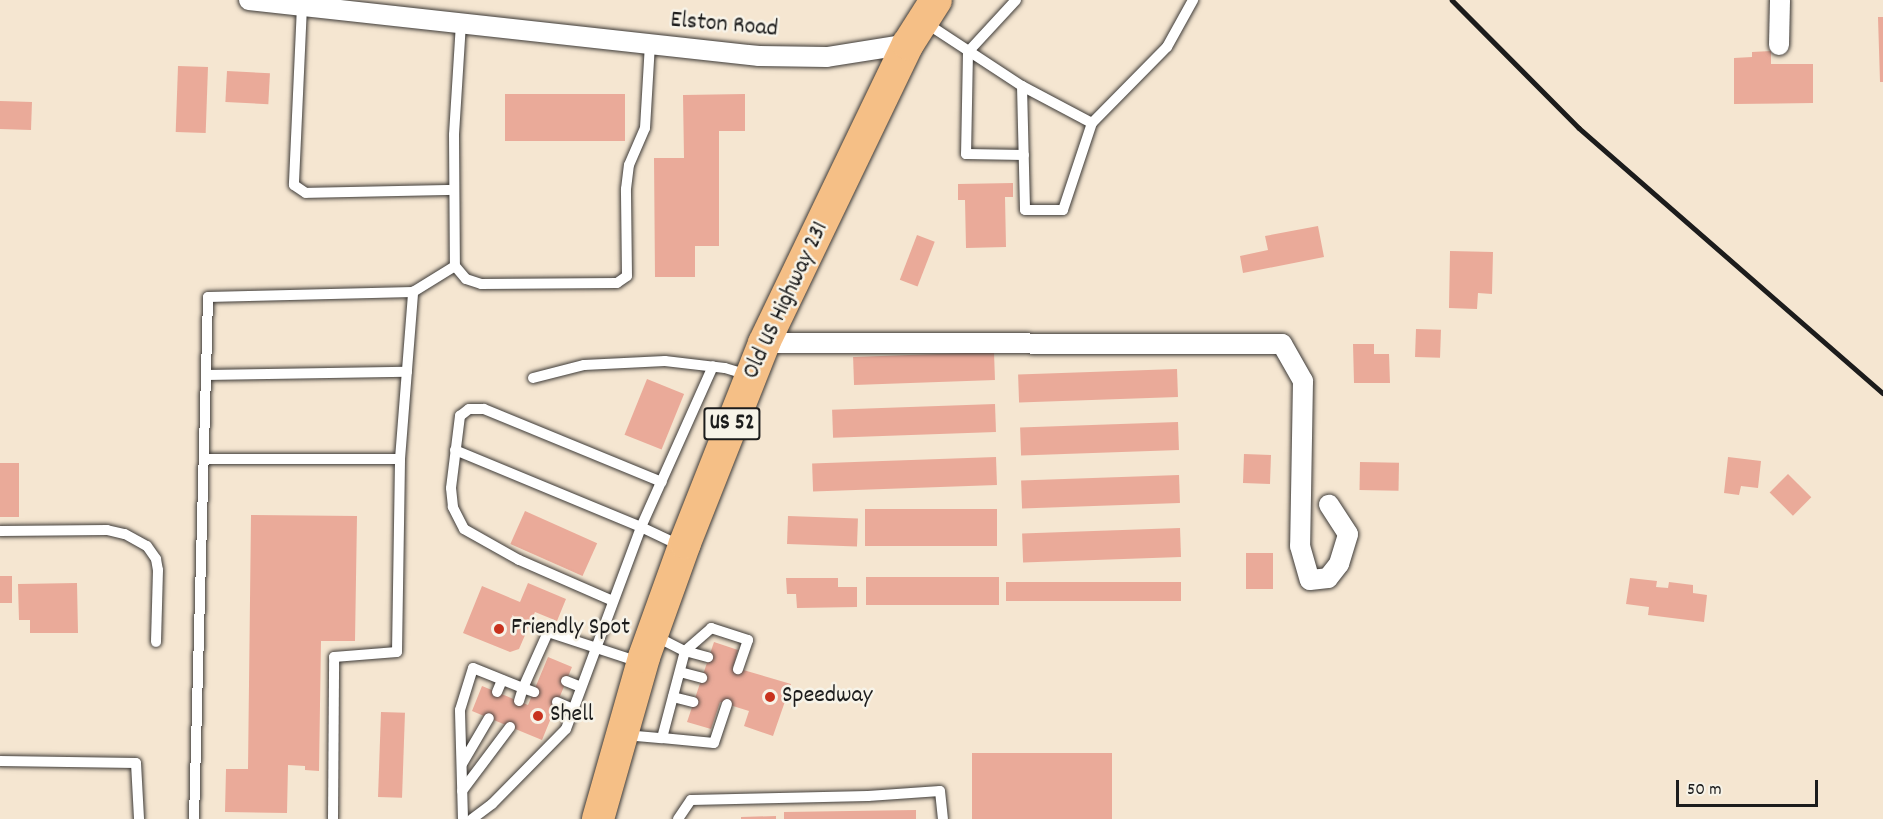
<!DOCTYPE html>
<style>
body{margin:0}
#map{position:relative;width:1883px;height:819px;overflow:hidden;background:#f5e6d1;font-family:Dekko,sans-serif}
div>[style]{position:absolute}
.building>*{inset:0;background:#eaaa99;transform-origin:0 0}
.roads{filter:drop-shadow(0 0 2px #3d3a37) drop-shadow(0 0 2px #3d3a37)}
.service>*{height:10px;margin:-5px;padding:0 5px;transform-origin:5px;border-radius:5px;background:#fff}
.minor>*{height:20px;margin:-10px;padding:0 10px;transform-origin:10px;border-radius:10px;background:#fff}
.primary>*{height:32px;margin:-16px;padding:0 16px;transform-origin:16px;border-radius:16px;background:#f5bf86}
.rail>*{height:4.5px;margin:-2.25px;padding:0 2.25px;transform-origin:2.25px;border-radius:2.25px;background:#1c1c1c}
.dots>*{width:16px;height:16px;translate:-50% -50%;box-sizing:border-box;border:3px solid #f7f3e8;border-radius:50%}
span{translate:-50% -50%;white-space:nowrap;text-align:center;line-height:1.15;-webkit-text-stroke:5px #f7f3e8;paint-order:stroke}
.shield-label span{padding:2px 4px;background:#f7f3e8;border:2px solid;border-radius:4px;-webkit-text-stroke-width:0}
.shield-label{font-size:22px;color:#1c1c1c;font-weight:700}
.street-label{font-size:24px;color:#1c1c1c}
.poi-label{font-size:24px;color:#1c1c1c}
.left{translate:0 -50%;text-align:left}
.scale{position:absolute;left:1676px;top:780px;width:142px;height:27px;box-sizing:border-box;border:3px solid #1c1c1c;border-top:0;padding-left:8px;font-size:18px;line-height:21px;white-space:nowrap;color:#1c1c1c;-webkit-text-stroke:4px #f7f3e8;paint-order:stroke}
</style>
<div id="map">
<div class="building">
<div style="clip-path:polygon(1878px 17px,1883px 17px,1883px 82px,1880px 82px)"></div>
<div style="clip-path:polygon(1771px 51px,1771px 64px,1813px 64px,1813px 103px,1734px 104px,1734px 58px,1752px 57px,1752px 52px)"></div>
<div style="left:178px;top:66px;width:30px;height:66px;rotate:2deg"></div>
<div style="left:227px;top:71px;width:43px;height:31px;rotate:3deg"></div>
<div style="left:505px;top:94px;width:120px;height:47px"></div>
<div style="clip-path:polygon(745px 94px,745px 131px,719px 131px,719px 246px,695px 246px,695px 277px,655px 277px,654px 158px,684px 158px,683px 95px)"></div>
<div style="left:0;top:101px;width:32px;height:28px;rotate:2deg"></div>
<div style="clip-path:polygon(1013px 183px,1013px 197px,1005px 197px,1006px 247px,966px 248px,965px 200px,958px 200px,958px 184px)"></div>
<div style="clip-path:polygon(1318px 226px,1324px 257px,1243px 273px,1240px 256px,1268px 250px,1265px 236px)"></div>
<div style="left:917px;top:235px;width:19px;height:48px;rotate:21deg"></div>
<div style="clip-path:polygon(1450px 251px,1493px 252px,1492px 294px,1478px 293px,1477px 309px,1449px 308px)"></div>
<div style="left:1416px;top:329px;width:25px;height:28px;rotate:2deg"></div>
<div style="clip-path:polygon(1353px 344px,1374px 344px,1374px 354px,1389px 354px,1390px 383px,1354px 383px)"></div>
<div style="left:994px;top:352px;width:28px;height:141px;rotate:88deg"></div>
<div style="left:1177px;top:369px;width:28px;height:159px;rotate:88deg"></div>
<div style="left:647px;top:379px;width:40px;height:60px;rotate:22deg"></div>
<div style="left:995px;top:404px;width:28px;height:163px;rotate:88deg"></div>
<div style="left:1178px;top:422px;width:28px;height:158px;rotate:88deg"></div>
<div style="left:1244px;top:454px;width:27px;height:29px;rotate:2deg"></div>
<div style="left:996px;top:457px;width:28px;height:184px;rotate:88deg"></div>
<div style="clip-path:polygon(1728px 457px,1761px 461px,1758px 488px,1741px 486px,1739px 495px,1724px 493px)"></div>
<div style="left:1360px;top:462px;width:39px;height:28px;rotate:1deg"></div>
<div style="left:0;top:463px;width:19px;height:54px"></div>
<div style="left:1788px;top:474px;width:33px;height:26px;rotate:45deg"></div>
<div style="left:1179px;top:475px;width:28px;height:158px;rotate:88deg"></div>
<div style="left:997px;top:509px;width:37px;height:132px;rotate:90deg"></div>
<div style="left:525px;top:511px;width:79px;height:36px;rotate:24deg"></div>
<div style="clip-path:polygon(251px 515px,357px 516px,355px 641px,321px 641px,319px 771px,305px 770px,305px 766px,288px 765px,287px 813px,225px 812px,226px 769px,248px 769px)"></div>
<div style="left:788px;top:516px;width:70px;height:28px;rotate:2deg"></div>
<div style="left:1180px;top:528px;width:29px;height:158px;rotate:88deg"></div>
<div style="left:1246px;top:553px;width:27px;height:36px"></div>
<div style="left:0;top:576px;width:12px;height:27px"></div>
<div style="left:999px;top:577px;width:28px;height:133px;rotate:90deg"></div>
<div style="clip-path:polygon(786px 578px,838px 578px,838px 587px,857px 587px,857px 607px,797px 608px,796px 594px,787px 594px)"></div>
<div style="clip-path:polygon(1630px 578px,1657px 581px,1656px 587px,1668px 588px,1669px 582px,1693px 585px,1693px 593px,1707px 595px,1704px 622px,1648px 615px,1649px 607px,1626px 604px)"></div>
<div style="left:1181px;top:582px;width:19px;height:175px;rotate:90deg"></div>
<div style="clip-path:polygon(77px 583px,78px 633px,30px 633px,30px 620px,19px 620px,18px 584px)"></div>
<div style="clip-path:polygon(528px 583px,566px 599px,557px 621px,535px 612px,519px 649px,510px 652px,463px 633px,482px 586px,520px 602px)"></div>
<div style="clip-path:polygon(714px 642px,738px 650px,733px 667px,791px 684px,773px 736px,744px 726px,749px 711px,720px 702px,711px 729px,687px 722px)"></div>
<div style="clip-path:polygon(548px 657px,572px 667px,542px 740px,472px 711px,482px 686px,528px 705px)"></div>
<div style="left:381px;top:712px;width:24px;height:85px;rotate:2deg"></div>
<div style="left:972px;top:753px;width:140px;height:66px"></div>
<div style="clip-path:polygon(916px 810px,916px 819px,784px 819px,784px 812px)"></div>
<div style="clip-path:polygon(776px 816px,776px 819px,741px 819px,741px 817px)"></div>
</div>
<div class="roads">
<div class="service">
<div style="left:1016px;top:0;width:71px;rotate:132.7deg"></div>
<div style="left:968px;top:52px;width:102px;rotate:91.1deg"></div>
<div style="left:966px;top:154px;width:58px;rotate:1deg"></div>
<div style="left:302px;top:6px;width:179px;rotate:92.6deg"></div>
<div style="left:294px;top:185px;width:14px;rotate:34deg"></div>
<div style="left:306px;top:193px;width:148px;rotate:-1.2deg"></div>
<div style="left:461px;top:23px;width:112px;rotate:93.6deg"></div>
<div style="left:454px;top:135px;width:131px;rotate:89.6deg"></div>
<div style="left:455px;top:266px;width:17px;rotate:50deg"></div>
<div style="left:466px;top:279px;width:16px;rotate:18deg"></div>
<div style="left:481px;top:284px;width:136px;rotate:-0.4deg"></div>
<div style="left:617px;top:283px;width:12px;rotate:-35deg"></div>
<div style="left:627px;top:276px;width:87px;rotate:-90.7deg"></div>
<div style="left:626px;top:189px;width:24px;rotate:-83deg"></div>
<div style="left:629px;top:165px;width:40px;rotate:-66.6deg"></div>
<div style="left:645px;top:128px;width:83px;rotate:-86.6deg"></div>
<div style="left:926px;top:23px;width:115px;rotate:33.3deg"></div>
<div style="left:1022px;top:86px;width:79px;rotate:27.9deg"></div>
<div style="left:1022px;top:86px;width:124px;rotate:88.6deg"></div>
<div style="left:1025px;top:210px;width:38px"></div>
<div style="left:1063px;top:210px;width:92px;rotate:-71.6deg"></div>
<div style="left:1092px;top:123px;width:107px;rotate:-45.4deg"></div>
<div style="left:1167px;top:47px;width:54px;rotate:-61deg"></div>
<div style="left:206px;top:375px;width:201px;rotate:-0.9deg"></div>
<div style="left:533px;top:378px;width:53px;rotate:-14.3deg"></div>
<div style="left:584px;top:365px;width:81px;rotate:-2.8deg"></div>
<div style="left:665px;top:361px;width:60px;rotate:6.7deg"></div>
<div style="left:725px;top:368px;width:24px;rotate:17deg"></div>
<div style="left:455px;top:450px;width:201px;rotate:22.5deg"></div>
<div style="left:641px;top:527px;width:176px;rotate:-65.9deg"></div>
<div style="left:205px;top:459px;width:195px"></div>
<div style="left:0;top:531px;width:107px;rotate:-0.5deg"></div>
<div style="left:107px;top:530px;width:18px;rotate:13deg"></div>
<div style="left:125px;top:534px;width:25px;rotate:29deg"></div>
<div style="left:147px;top:546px;width:16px;rotate:55deg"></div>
<div style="left:156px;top:559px;width:11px;rotate:80deg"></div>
<div style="left:158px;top:570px;width:72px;rotate:91.6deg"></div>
<div style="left:613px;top:601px;width:103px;rotate:-156.4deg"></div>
<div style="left:519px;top:560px;width:63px;rotate:-150.6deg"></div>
<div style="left:464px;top:529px;width:25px;rotate:-117deg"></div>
<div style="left:453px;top:507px;width:19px;rotate:-96deg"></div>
<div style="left:451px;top:488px;width:73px;rotate:-82.9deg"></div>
<div style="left:460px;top:416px;width:11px;rotate:-38deg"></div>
<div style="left:469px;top:409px;width:15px"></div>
<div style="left:484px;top:409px;width:192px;rotate:22.3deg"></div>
<div style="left:655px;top:636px;width:34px;rotate:27deg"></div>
<div style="left:685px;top:651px;width:35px;rotate:-41deg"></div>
<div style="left:711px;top:628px;width:39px;rotate:18deg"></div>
<div style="left:748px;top:640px;width:31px;rotate:109deg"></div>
<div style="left:680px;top:672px;width:23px;rotate:15deg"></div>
<div style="left:566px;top:681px;width:16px;rotate:22deg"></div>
<div style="left:497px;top:692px;width:13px;rotate:-67deg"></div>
<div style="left:673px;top:697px;width:21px;rotate:14deg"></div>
<div style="left:519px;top:701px;width:14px;rotate:-73deg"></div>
<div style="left:523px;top:688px;width:12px;rotate:20deg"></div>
<div style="left:557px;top:702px;width:17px;rotate:24deg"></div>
<div style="left:625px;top:735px;width:37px;rotate:5deg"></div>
<div style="left:662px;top:738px;width:90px;rotate:-75.2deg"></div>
<div style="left:685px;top:651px;width:24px;rotate:15deg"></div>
<div style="left:662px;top:738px;width:52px;rotate:5.5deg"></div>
<div style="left:714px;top:743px;width:41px;rotate:-71.6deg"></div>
<div style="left:0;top:761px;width:136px;rotate:0.8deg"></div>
<div style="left:136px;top:763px;width:56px;rotate:86.9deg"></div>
<div style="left:462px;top:764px;width:53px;rotate:-59.6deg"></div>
<div style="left:462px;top:791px;width:80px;rotate:-53.1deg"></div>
<div style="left:194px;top:819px;width:522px;rotate:-88.46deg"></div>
<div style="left:208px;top:297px;width:205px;rotate:-1.4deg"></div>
<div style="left:413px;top:292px;width:49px;rotate:-31.8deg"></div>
<div style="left:333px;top:819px;width:162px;rotate:-89.6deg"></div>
<div style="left:334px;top:657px;width:63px;rotate:-4.5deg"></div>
<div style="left:397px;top:652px;width:193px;rotate:-89.1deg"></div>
<div style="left:400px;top:459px;width:168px;rotate:-85.5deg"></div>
<div style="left:463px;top:819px;width:109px;rotate:-91.6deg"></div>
<div style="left:460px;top:710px;width:44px;rotate:-72.8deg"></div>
<div style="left:473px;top:668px;width:54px;rotate:21.8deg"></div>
<div style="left:523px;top:688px;width:61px;rotate:-65.9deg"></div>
<div style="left:548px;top:632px;width:96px;rotate:18.2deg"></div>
<div style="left:472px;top:819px;width:25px;rotate:-37deg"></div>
<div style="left:492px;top:804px;width:105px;rotate:-45.4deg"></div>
<div style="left:566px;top:729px;width:215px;rotate:-69.6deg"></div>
<div style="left:641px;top:527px;width:44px;rotate:25.4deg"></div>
<div style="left:678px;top:819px;width:23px;rotate:-56deg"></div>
<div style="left:691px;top:800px;width:177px;rotate:-1.3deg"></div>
<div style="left:868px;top:796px;width:72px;rotate:-4deg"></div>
<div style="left:940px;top:791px;width:28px;rotate:84deg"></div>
</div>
<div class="minor">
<div style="left:249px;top:0;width:513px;rotate:6.27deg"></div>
<div style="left:759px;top:56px;width:68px;rotate:0.8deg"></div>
<div style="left:827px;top:57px;width:82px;rotate:-9.1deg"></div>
<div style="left:1779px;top:45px;width:45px;rotate:-88.7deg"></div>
<div style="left:764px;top:343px;width:518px;rotate:0.11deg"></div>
<div style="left:1282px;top:344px;width:43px;rotate:60.4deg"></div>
<div style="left:1303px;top:381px;width:165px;rotate:91deg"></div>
<div style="left:1300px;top:546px;width:35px;rotate:74deg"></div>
<div style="left:1310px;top:580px;width:18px;rotate:-6deg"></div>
<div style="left:1328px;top:578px;width:18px;rotate:-52deg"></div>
<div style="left:1339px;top:564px;width:31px;rotate:-73deg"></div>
<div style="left:1348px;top:534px;width:35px;rotate:-123deg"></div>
</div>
<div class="primary">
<div style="left:598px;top:819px;width:168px;rotate:-74.1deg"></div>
<div style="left:644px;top:657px;width:121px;rotate:-70.2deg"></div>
<div style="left:685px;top:543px;width:215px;rotate:-68.4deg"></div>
<div style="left:764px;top:343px;width:332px;rotate:-64.3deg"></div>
<div style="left:908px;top:44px;width:52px;rotate:-57.5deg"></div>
</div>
</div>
<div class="rail">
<div style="left:1452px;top:0;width:180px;rotate:45.2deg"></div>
<div style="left:1579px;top:128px;width:403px;rotate:41.1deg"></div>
</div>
<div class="dots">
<div style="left:499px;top:629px;background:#c8321e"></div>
<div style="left:770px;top:697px;background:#c8321e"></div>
<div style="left:538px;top:716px;background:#c8321e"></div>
</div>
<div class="shield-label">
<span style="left:732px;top:424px">US 52</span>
</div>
<div class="street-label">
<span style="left:724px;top:26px;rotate:5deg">Elston Road</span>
<span style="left:787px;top:301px;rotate:-65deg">Old US Highway 231</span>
</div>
<div class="poi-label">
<span class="left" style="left:511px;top:629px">Friendly Spot</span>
<span class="left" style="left:782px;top:697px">Speedway</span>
<span class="left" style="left:550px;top:716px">Shell</span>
</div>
<div class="scale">50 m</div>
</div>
